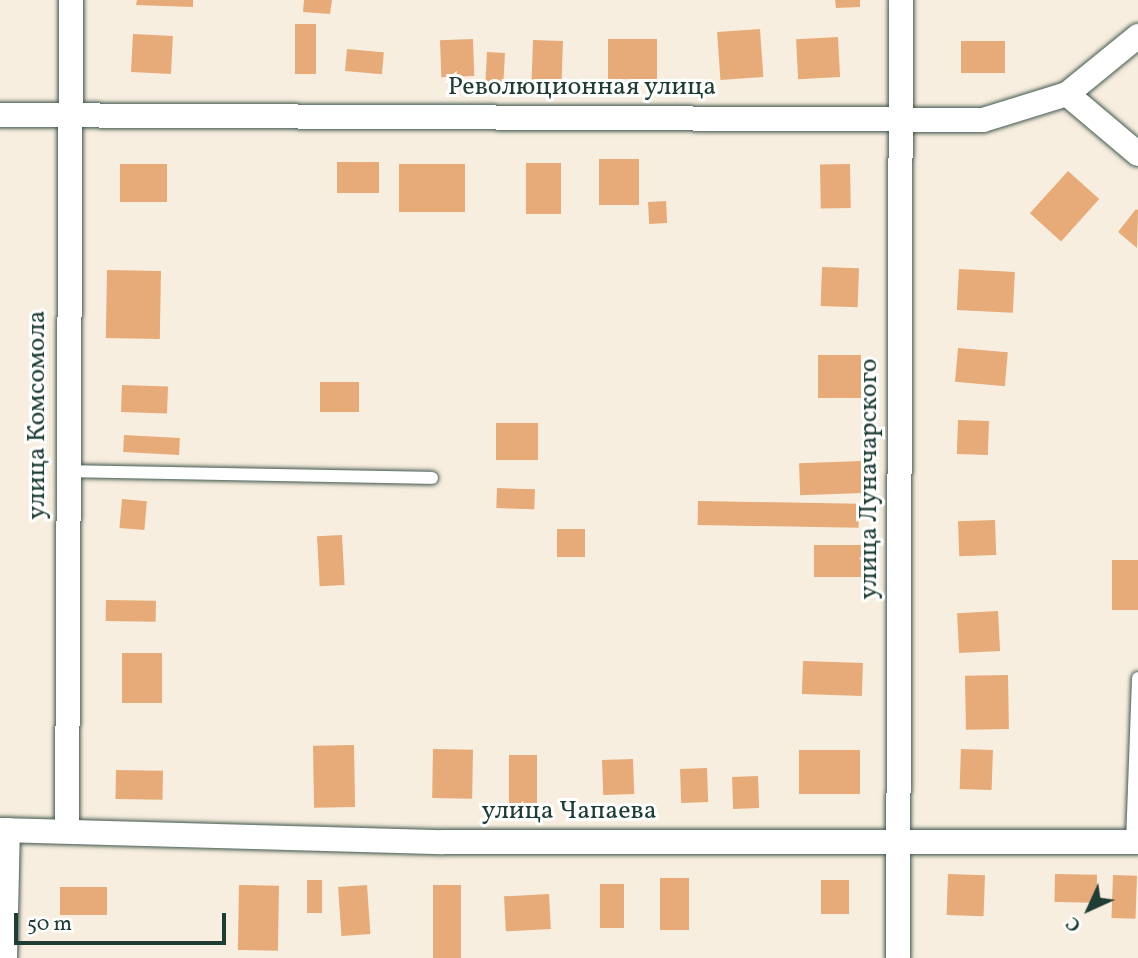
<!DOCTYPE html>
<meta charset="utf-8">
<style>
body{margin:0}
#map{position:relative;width:1138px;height:958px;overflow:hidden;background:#f8eedf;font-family:Vollkorn,serif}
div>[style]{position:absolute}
.building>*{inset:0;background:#e6ab78;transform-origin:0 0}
.roads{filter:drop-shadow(0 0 2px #40584e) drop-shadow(0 0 2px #40584e)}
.lane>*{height:12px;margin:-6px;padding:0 6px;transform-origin:6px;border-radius:6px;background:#fff}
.street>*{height:24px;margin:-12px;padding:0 12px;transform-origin:12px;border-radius:12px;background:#fff}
span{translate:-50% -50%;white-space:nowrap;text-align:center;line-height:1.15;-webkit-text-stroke:6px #fff;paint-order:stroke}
.street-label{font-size:26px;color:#1f3d34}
.north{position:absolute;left:1054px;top:874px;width:70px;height:70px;-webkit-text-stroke:5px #fff;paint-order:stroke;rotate:225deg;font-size:19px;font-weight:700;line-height:28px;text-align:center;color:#1f3d34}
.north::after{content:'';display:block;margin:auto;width:24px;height:32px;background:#1f3d34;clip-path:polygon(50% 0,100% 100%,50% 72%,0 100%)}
.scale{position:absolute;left:14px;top:913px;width:212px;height:32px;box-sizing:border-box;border:4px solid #1f3d34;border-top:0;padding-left:9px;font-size:21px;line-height:24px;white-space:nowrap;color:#1f3d34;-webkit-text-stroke:5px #fff;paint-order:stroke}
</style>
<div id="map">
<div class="building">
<div style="clip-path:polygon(137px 0,193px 0,193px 7px,136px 5px)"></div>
<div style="clip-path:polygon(304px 0,332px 0,330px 14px,303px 12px)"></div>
<div style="clip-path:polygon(835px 0,860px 0,860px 7px,836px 8px)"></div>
<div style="left:295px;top:24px;width:21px;height:50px"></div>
<div style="left:760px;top:29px;width:48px;height:43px;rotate:86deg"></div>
<div style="left:133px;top:34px;width:40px;height:38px;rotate:3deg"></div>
<div style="left:838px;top:37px;width:40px;height:42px;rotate:87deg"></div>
<div style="left:473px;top:39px;width:37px;height:33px;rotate:88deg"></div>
<div style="left:608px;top:39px;width:49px;height:40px"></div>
<div style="left:533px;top:40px;width:30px;height:42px;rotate:2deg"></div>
<div style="left:961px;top:41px;width:44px;height:32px"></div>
<div style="left:347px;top:49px;width:37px;height:22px;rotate:5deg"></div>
<div style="left:487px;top:52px;width:18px;height:35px;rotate:3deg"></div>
<div style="left:599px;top:159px;width:40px;height:46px"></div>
<div style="left:337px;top:162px;width:42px;height:31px"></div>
<div style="left:526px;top:163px;width:35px;height:51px"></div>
<div style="left:120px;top:164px;width:47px;height:38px"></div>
<div style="left:399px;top:164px;width:66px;height:48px"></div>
<div style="left:850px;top:164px;width:44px;height:30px;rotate:89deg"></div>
<div style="left:1068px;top:171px;width:42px;height:57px;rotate:42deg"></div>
<div style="left:666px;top:201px;width:22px;height:18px;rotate:87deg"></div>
<div style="clip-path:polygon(1136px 209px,1138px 210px,1137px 248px,1118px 232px)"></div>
<div style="left:822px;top:267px;width:37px;height:39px;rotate:2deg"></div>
<div style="left:959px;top:269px;width:56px;height:41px;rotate:3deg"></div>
<div style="left:107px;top:270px;width:54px;height:68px;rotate:1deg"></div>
<div style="left:958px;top:348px;width:50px;height:34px;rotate:5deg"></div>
<div style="left:818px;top:355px;width:43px;height:43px"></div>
<div style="left:320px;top:382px;width:39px;height:30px"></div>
<div style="left:122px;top:385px;width:46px;height:27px;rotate:2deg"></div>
<div style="left:958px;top:420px;width:31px;height:34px;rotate:2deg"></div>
<div style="left:538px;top:423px;width:37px;height:42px;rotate:90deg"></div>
<div style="left:124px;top:435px;width:56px;height:17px;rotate:3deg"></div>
<div style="left:861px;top:461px;width:32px;height:62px;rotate:88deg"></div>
<div style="left:497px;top:488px;width:38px;height:20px;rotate:2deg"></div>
<div style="left:122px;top:499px;width:25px;height:29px;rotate:5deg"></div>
<div style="left:698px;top:501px;width:161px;height:24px;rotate:1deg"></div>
<div style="left:995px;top:520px;width:35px;height:37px;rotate:88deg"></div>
<div style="left:557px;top:529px;width:28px;height:28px"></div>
<div style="left:342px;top:535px;width:50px;height:25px;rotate:87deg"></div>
<div style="left:814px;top:545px;width:49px;height:32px"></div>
<div style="left:1112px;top:560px;width:26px;height:50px"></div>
<div style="left:106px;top:600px;width:50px;height:21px;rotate:1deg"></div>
<div style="left:998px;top:611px;width:40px;height:41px;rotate:87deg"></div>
<div style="left:122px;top:653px;width:40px;height:50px"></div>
<div style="left:803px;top:661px;width:60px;height:33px;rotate:2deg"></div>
<div style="left:1008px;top:675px;width:54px;height:43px;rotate:89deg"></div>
<div style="left:354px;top:745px;width:62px;height:41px;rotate:89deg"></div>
<div style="left:433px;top:749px;width:40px;height:49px;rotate:1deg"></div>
<div style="left:961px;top:749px;width:32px;height:40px;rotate:2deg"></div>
<div style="left:799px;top:750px;width:61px;height:44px"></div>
<div style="left:509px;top:755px;width:28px;height:53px"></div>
<div style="left:633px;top:759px;width:35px;height:31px;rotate:88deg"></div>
<div style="left:707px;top:768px;width:34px;height:27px;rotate:88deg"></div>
<div style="left:116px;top:770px;width:47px;height:29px;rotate:1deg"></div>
<div style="left:758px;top:776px;width:32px;height:26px;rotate:88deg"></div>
<div style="left:948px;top:874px;width:37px;height:41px;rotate:2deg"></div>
<div style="left:1055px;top:874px;width:42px;height:28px;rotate:1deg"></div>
<div style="left:1113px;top:875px;width:24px;height:43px;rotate:2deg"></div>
<div style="left:660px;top:878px;width:29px;height:52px"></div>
<div style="left:307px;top:880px;width:15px;height:33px"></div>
<div style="left:821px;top:880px;width:28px;height:34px"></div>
<div style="left:600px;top:884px;width:24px;height:44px"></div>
<div style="left:239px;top:885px;width:40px;height:65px;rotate:1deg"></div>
<div style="left:367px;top:885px;width:49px;height:29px;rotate:86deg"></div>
<div style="left:433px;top:885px;width:28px;height:73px"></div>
<div style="left:60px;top:887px;width:47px;height:28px"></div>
<div style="left:549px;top:894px;width:35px;height:45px;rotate:87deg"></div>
</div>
<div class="roads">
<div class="lane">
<div style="left:68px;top:471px;width:364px;rotate:1.1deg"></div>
<div style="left:1132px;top:842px;width:164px;rotate:-87.9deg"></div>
</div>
<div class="street">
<div style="left:1067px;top:94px;width:92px;rotate:-39.2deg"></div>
<div style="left:0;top:115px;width:983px;rotate:0.29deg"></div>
<div style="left:983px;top:120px;width:88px;rotate:-17.2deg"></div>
<div style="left:1067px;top:94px;width:93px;rotate:40.2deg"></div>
<div style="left:0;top:830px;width:443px;rotate:1.6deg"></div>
<div style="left:443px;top:842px;width:695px"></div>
<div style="left:67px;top:831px;width:831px;rotate:-89.72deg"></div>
<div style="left:5px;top:958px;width:128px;rotate:-88.7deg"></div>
<div style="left:898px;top:958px;width:958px;rotate:-89.82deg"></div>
</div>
</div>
<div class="street-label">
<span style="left:582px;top:88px">Революционная улица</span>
<span style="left:38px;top:415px;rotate:-90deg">улица Комсомола</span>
<span style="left:870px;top:479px;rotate:-90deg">улица Луначарского</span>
<span style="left:569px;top:812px">улица Чапаева</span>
</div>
<div class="north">С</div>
<div class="scale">50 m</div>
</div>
